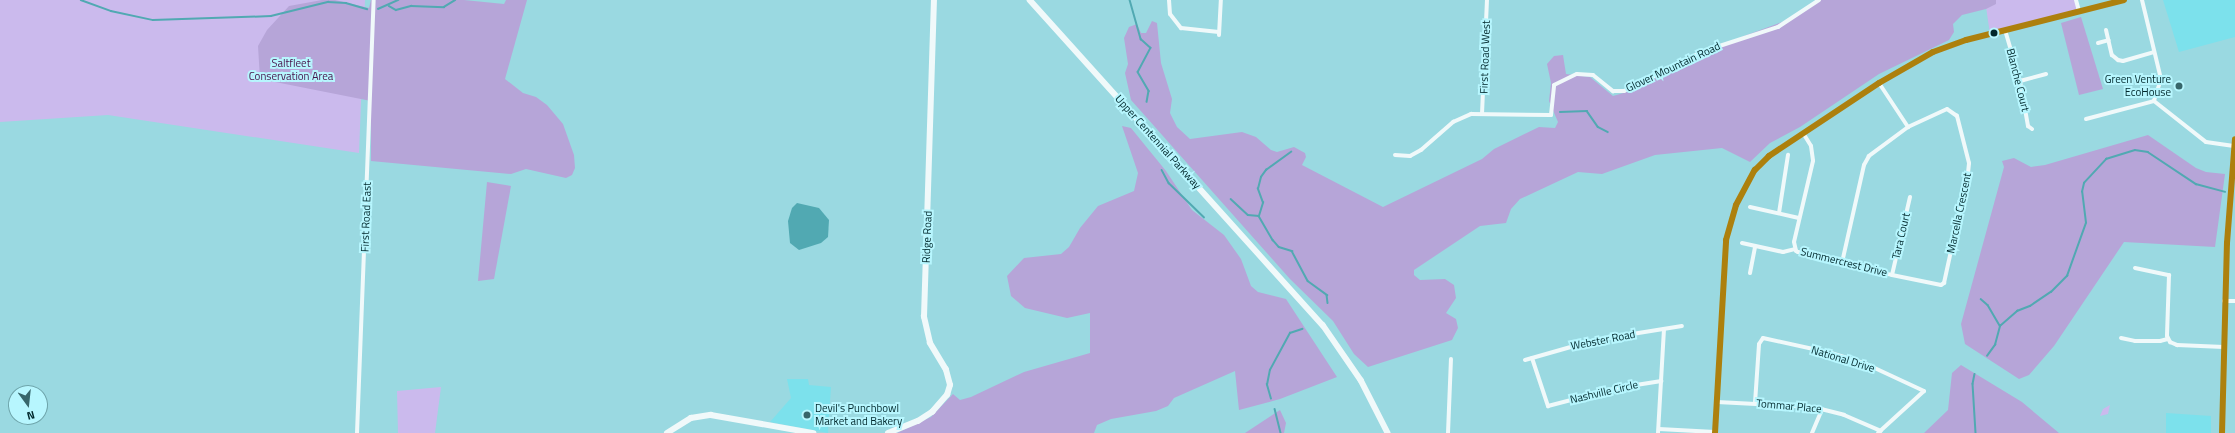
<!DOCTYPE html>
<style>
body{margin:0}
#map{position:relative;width:2235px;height:433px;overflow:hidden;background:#9ad9e1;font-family:"Titillium Web",sans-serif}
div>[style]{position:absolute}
.built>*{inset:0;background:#7ce1ec}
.green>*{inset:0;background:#cbbaed}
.forest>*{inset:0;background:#b6a5d8}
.water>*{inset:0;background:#51a9b2}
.stream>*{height:1.5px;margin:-0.75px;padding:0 0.75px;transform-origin:0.75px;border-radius:0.75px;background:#51a9b2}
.minor>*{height:4px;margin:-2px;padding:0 2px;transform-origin:2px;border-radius:2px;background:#f0f9fa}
.major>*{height:5.5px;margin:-2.75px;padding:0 2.75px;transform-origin:2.75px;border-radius:2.75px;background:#f0f9fa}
.bus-1>*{height:6px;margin:-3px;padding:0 3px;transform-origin:3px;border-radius:3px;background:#ad800d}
.dots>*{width:11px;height:11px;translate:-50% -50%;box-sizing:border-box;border:2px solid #b7f6fe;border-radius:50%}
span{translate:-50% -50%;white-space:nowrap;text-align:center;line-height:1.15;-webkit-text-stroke:4px #b7f6fe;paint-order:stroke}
.street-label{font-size:11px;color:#01282c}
.park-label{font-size:11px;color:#461249}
.poi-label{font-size:11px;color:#01282c}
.right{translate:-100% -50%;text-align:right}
.left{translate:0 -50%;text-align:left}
.north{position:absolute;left:8px;top:385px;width:40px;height:40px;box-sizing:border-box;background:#b7f6fe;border:1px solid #6ea4aa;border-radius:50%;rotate:165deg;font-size:11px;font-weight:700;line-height:16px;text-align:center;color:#01282c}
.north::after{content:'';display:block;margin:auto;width:14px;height:18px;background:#37666b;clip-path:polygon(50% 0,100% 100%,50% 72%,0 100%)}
</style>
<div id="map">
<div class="built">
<div style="clip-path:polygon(2163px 0,2235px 0,2235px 37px,2179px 52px)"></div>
<div style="clip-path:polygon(787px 379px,808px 379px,809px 385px,831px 387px,828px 433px,770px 422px,791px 398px)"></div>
<div style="clip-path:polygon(2166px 413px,2211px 416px,2211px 433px,2166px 433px)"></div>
</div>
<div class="green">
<div style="clip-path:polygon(0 0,365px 0,359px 153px,108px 115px,0 122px)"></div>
<div style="clip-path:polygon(1985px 0,2076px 0,2080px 12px,1990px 34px)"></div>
<div style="clip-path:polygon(441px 387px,435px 433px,398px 433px,397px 391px)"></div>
<div style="clip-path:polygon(2110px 405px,2108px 414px,2100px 416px,2103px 409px)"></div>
</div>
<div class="forest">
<div style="clip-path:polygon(322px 0,335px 0,369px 8px,371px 0,464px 0,504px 4px,506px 0,527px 0,505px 79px,523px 93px,536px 97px,547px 105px,563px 124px,574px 155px,575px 168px,572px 175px,566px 178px,526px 169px,511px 174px,371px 161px,371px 101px,260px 79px,258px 46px,267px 30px,289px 6px)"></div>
<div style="clip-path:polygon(1816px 0,1996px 0,1996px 4px,1986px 9px,1962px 15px,1953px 24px,1954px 32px,1949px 40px,1879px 74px,1800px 127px,1770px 143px,1750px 162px,1722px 148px,1655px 155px,1602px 174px,1578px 172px,1520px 199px,1511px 209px,1506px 223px,1480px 226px,1414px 270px,1414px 275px,1420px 280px,1445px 279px,1454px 285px,1456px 298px,1446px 313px,1456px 319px,1458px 328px,1452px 340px,1368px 367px,1354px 354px,1333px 321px,1290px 279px,1131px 100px,1125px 73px,1128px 64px,1124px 38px,1129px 27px,1137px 24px,1141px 33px,1146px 33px,1152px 21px,1157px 23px,1161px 63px,1172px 99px,1170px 113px,1177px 127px,1190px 139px,1242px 132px,1256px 137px,1271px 150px,1277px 152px,1294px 147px,1305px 153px,1306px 157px,1302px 165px,1383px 207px,1482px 159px,1494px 149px,1539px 127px,1555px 128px,1558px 122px,1549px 101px,1551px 83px,1547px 64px,1554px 56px,1563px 55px,1566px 74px,1590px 77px,1613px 96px,1627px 92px,1744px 36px,1790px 19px)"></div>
<div style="clip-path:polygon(2081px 17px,2103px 89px,2079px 95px,2061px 23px)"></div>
<div style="clip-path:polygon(1122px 126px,1131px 128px,1166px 171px,1192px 210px,1224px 235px,1241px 259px,1251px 286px,1258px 292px,1286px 299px,1337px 377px,1280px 399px,1239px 410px,1235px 371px,1174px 398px,1168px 406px,1156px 411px,1111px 419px,1097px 425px,1094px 433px,897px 433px,931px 417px,953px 394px,960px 400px,971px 397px,1024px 372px,1090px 353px,1090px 313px,1067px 318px,1025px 308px,1011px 296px,1007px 276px,1024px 258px,1061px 254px,1069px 247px,1080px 228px,1098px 206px,1134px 191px,1138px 173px)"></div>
<div style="clip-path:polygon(2148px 135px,2196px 168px,2206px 172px,2225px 174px,2215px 247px,2124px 242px,2054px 346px,2029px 375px,2019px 379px,1965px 344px,1961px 324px,2004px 167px,2002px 161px,2014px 158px,2031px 167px,2045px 165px)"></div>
<div style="clip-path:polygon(487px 182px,511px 186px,494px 279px,478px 281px)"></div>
<div style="clip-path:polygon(1961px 365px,2022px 402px,2059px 433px,1924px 433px,1948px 410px,1952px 373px)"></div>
<div style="clip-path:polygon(1280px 410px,1286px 423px,1284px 433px,1245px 433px)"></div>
</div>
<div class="water">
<div style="clip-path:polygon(797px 203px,819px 208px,829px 220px,828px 237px,821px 243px,799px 250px,790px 243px,788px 221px,792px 208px)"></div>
</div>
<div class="stream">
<div style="left:81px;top:0;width:32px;rotate:20deg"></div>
<div style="left:111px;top:11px;width:43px;rotate:12.1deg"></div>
<div style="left:153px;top:20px;width:118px;rotate:-1.9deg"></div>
<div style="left:271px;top:16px;width:59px;rotate:-13.8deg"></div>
<div style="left:328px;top:2px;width:18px;rotate:3deg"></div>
<div style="left:346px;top:3px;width:22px;rotate:16deg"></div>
<div style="left:1130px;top:0;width:41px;rotate:74.2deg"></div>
<div style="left:1141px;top:39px;width:13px;rotate:42deg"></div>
<div style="left:1151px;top:48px;width:27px;rotate:118deg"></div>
<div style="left:1138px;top:72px;width:22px;rotate:60deg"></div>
<div style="left:1149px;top:91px;width:11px;rotate:100deg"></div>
<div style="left:389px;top:6px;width:8px;rotate:30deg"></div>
<div style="left:396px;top:10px;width:16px;rotate:-15deg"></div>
<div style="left:411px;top:6px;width:33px;rotate:2deg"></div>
<div style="left:444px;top:7px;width:13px;rotate:-32deg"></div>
<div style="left:378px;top:9px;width:22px;rotate:-24deg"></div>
<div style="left:1560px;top:112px;width:27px;rotate:-2deg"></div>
<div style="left:1587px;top:111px;width:19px;rotate:55deg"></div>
<div style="left:1598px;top:127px;width:11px;rotate:27deg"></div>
<div style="left:1162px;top:170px;width:15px;rotate:62deg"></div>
<div style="left:1169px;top:183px;width:49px;rotate:44.2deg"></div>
<div style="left:1231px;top:199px;width:23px;rotate:43deg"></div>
<div style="left:1248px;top:215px;width:11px;rotate:5deg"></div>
<div style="left:1259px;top:216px;width:28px;rotate:60deg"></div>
<div style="left:1273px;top:240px;width:9px;rotate:49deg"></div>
<div style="left:1279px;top:247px;width:14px;rotate:17deg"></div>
<div style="left:1292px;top:251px;width:34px;rotate:62deg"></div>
<div style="left:1308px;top:281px;width:24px;rotate:36deg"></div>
<div style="left:1327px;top:295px;width:8px;rotate:83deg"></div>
<div style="left:1259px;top:216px;width:14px;rotate:-73deg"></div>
<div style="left:1263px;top:203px;width:15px;rotate:-110deg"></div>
<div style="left:1258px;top:189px;width:12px;rotate:-76deg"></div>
<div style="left:1261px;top:177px;width:9px;rotate:-54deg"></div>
<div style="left:1266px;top:170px;width:31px;rotate:-36deg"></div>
<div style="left:1981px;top:299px;width:9px;rotate:41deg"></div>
<div style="left:1988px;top:305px;width:24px;rotate:60deg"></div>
<div style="left:1987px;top:356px;width:14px;rotate:-54deg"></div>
<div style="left:1995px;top:345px;width:20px;rotate:-75deg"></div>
<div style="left:2000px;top:326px;width:23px;rotate:-41deg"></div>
<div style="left:2017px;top:311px;width:14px;rotate:-21deg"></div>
<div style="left:2030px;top:306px;width:25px;rotate:-34deg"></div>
<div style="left:2051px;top:292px;width:23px;rotate:-45deg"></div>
<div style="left:2067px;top:276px;width:56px;rotate:-70.3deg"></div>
<div style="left:2086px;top:223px;width:31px;rotate:-97deg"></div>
<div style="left:2082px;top:192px;width:9px;rotate:-77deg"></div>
<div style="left:2084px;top:183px;width:33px;rotate:-47deg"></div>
<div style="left:2106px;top:159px;width:30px;rotate:-17deg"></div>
<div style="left:2135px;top:150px;width:13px;rotate:9deg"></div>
<div style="left:2148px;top:152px;width:58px;rotate:33.7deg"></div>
<div style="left:2196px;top:184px;width:30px;rotate:15deg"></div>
<div style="left:1975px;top:374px;width:10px;rotate:101deg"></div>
<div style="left:1973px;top:384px;width:49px;rotate:86.5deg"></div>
<div style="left:1271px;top:399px;width:15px;rotate:-106deg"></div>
<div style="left:1267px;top:385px;width:15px;rotate:-79deg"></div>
<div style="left:1270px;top:370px;width:42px;rotate:-61.6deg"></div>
<div style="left:1290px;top:333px;width:13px;rotate:-18deg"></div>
<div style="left:1275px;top:409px;width:25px;rotate:76deg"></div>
</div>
<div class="minor">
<div style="left:1169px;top:0;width:14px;rotate:86deg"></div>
<div style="left:1170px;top:14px;width:18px;rotate:52deg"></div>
<div style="left:1181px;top:28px;width:38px;rotate:6deg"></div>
<div style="left:2076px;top:0;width:11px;rotate:75deg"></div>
<div style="left:2142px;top:0;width:81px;rotate:76.5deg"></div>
<div style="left:2161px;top:79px;width:23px;rotate:108deg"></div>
<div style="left:2005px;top:30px;width:53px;rotate:73.6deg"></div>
<div style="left:2020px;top:81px;width:46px;rotate:79.9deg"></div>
<div style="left:2028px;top:126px;width:5px;rotate:37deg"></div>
<div style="left:2106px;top:30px;width:26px;rotate:77deg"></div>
<div style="left:2112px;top:55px;width:8px;rotate:40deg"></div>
<div style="left:2118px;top:60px;width:5px;rotate:11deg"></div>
<div style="left:2123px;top:61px;width:32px;rotate:-16deg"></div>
<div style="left:1219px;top:35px;width:35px;rotate:-87deg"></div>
<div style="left:2098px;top:43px;width:11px;rotate:-15deg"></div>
<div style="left:2020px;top:81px;width:27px;rotate:-15deg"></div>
<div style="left:1879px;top:83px;width:53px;rotate:56.6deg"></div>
<div style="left:1482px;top:114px;width:114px;rotate:-87.5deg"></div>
<div style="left:2086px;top:119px;width:70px;rotate:-14.8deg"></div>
<div style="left:2154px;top:101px;width:66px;rotate:38.3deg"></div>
<div style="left:2206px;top:142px;width:28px;rotate:8deg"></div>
<div style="left:1803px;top:133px;width:15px;rotate:58deg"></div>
<div style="left:1811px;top:146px;width:15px;rotate:82deg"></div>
<div style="left:1813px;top:161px;width:83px;rotate:103.2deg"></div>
<div style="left:1794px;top:242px;width:9px;rotate:77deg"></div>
<div style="left:1796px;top:251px;width:2px;rotate:27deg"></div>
<div style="left:1798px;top:252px;width:45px;rotate:14deg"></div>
<div style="left:1842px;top:263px;width:51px;rotate:13.5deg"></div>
<div style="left:1892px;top:275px;width:50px;rotate:11.5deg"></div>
<div style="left:1941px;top:285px;width:4px;rotate:-34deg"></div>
<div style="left:1944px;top:283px;width:113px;rotate:-77.7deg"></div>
<div style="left:1968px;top:173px;width:10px;rotate:-84deg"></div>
<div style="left:1969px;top:163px;width:49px;rotate:-104.3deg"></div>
<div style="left:1957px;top:116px;width:12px;rotate:-145deg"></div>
<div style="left:1947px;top:109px;width:43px;rotate:155.2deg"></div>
<div style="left:1908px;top:127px;width:49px;rotate:143.4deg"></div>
<div style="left:1869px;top:156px;width:10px;rotate:119deg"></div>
<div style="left:1864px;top:165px;width:100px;rotate:102.7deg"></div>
<div style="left:1395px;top:155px;width:15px;rotate:4deg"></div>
<div style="left:1410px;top:156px;width:13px;rotate:-29deg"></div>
<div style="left:1421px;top:150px;width:43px;rotate:-41.2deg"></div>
<div style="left:1453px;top:122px;width:20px;rotate:-24deg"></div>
<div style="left:1471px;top:114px;width:80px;rotate:0.7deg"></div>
<div style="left:1551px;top:115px;width:30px;rotate:-84deg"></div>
<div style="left:1554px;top:85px;width:25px;rotate:-26deg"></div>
<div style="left:1577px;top:74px;width:16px;rotate:4deg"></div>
<div style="left:1593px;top:75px;width:26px;rotate:39deg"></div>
<div style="left:1613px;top:91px;width:11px"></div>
<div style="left:1624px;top:91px;width:89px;rotate:-26.6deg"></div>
<div style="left:1704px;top:51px;width:78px;rotate:-18deg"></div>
<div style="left:1778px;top:27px;width:49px;rotate:-33.4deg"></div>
<div style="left:1750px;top:207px;width:50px;rotate:12.7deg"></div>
<div style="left:1779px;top:213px;width:59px;rotate:-81.2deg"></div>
<div style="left:1742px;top:243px;width:42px;rotate:12.4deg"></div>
<div style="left:1783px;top:252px;width:12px;rotate:-14deg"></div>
<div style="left:2135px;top:268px;width:35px;rotate:12deg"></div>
<div style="left:2169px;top:275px;width:61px;rotate:91.9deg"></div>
<div style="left:2167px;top:336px;width:7px;rotate:63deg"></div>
<div style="left:2170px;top:342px;width:8px;rotate:23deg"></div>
<div style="left:2177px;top:345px;width:47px;rotate:2.4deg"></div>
<div style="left:1750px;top:273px;width:26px;rotate:-79deg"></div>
<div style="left:1892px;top:275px;width:80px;rotate:-77deg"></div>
<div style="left:2224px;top:301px;width:11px"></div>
<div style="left:2121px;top:338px;width:14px;rotate:12deg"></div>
<div style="left:2135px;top:341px;width:25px"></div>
<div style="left:2160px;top:341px;width:8px;rotate:-14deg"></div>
<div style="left:1532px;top:358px;width:51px;rotate:71.6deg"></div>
<div style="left:1548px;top:406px;width:71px;rotate:-14.6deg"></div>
<div style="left:1617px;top:388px;width:45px;rotate:-9deg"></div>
<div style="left:1525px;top:360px;width:73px;rotate:-15.9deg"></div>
<div style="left:1595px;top:340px;width:88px;rotate:-9.1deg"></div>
<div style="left:1717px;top:402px;width:96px;rotate:3deg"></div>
<div style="left:1813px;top:407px;width:32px;rotate:14deg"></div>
<div style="left:1844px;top:415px;width:40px;rotate:23.4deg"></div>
<div style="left:1755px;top:403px;width:59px;rotate:-86.1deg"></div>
<div style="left:1759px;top:344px;width:7px;rotate:-56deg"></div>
<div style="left:1763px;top:338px;width:70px;rotate:12.4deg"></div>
<div style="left:1831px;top:353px;width:37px;rotate:17deg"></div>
<div style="left:1866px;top:364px;width:64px;rotate:25deg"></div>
<div style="left:1924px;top:391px;width:62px;rotate:137.6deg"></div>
<div style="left:1659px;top:429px;width:56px;rotate:3.1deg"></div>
<div style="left:357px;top:433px;width:433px;rotate:-87.8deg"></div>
<div style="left:1448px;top:433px;width:74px;rotate:-87.7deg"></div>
<div style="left:1658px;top:433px;width:103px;rotate:-86.7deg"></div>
<div style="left:1715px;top:433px;width:193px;rotate:-86.7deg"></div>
<div style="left:1726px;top:240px;width:36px;rotate:-74deg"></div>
<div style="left:1736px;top:205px;width:40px;rotate:-62deg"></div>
<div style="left:1755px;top:170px;width:20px;rotate:-45deg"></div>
<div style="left:1769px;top:156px;width:132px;rotate:-33.6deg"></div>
<div style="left:1879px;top:83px;width:62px;rotate:-29.9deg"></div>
<div style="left:1933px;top:52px;width:35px;rotate:-20deg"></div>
<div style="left:1966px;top:40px;width:163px;rotate:-14.2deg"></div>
<div style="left:1812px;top:433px;width:26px;rotate:-67deg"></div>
<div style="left:2222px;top:433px;width:190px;rotate:-88.5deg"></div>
<div style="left:2227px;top:243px;width:104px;rotate:-85.6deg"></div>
</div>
<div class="major">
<div style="left:1030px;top:0;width:438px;rotate:48deg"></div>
<div style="left:1323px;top:325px;width:67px;rotate:55.4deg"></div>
<div style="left:1361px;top:380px;width:59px;rotate:63deg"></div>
<div style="left:667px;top:433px;width:28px;rotate:-32deg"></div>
<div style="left:691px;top:418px;width:20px;rotate:-9deg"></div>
<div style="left:711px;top:415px;width:104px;rotate:10deg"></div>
<div style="left:888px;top:433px;width:32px;rotate:-22deg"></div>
<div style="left:918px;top:421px;width:17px;rotate:-33deg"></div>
<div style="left:932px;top:412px;width:23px;rotate:-49deg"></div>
<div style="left:947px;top:395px;width:10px;rotate:-73deg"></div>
<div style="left:950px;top:385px;width:16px;rotate:-105deg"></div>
<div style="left:946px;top:370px;width:31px;rotate:-121deg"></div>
<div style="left:930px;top:343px;width:27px;rotate:-103deg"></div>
<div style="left:924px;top:317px;width:317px;rotate:-88.2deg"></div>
</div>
<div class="bus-1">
<div style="left:1715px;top:433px;width:193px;rotate:-86.7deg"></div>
<div style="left:1726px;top:240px;width:36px;rotate:-74deg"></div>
<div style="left:1736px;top:205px;width:40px;rotate:-62deg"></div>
<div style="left:1755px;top:170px;width:20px;rotate:-45deg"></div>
<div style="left:1769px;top:156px;width:132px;rotate:-33.6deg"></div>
<div style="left:1879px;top:83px;width:62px;rotate:-29.9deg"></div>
<div style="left:1933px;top:52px;width:35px;rotate:-20deg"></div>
<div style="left:1966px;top:40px;width:163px;rotate:-14.2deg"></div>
<div style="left:2222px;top:433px;width:190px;rotate:-88.5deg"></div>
<div style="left:2227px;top:243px;width:104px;rotate:-85.6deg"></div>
</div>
<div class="dots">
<div style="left:1994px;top:33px;background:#01282c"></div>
<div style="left:2179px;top:86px;background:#37666b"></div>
<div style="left:807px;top:415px;background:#37666b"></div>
</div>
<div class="street-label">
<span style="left:1485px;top:57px;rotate:-88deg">First Road West</span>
<span style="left:1673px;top:67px;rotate:-25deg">Glover Mountain Road</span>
<span style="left:2018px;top:80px;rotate:76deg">Blanche Court</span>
<span style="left:1158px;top:142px;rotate:48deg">Upper Centennial Parkway</span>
<span style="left:1959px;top:213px;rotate:-78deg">Marcella Crescent</span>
<span style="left:366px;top:217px;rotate:-88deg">First Road East</span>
<span style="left:1901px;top:236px;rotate:-77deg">Tara Court</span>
<span style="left:927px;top:237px;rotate:-88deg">Ridge Road</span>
<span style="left:1844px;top:262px;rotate:14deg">Summercrest Drive</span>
<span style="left:1603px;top:340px;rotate:-11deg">Webster Road</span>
<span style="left:1843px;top:359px;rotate:17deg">National Drive</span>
<span style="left:1604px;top:392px;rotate:-13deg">Nashville Circle</span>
<span style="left:1789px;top:406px;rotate:5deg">Tommar Place</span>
</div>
<div class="park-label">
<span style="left:291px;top:70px">Saltfleet<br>Conservation Area</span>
</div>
<div class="poi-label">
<span class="right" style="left:2171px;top:86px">Green Venture<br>EcoHouse</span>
<span class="left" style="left:815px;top:415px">Devil's Punchbowl<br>Market and Bakery</span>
</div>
<div class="north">N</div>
</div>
